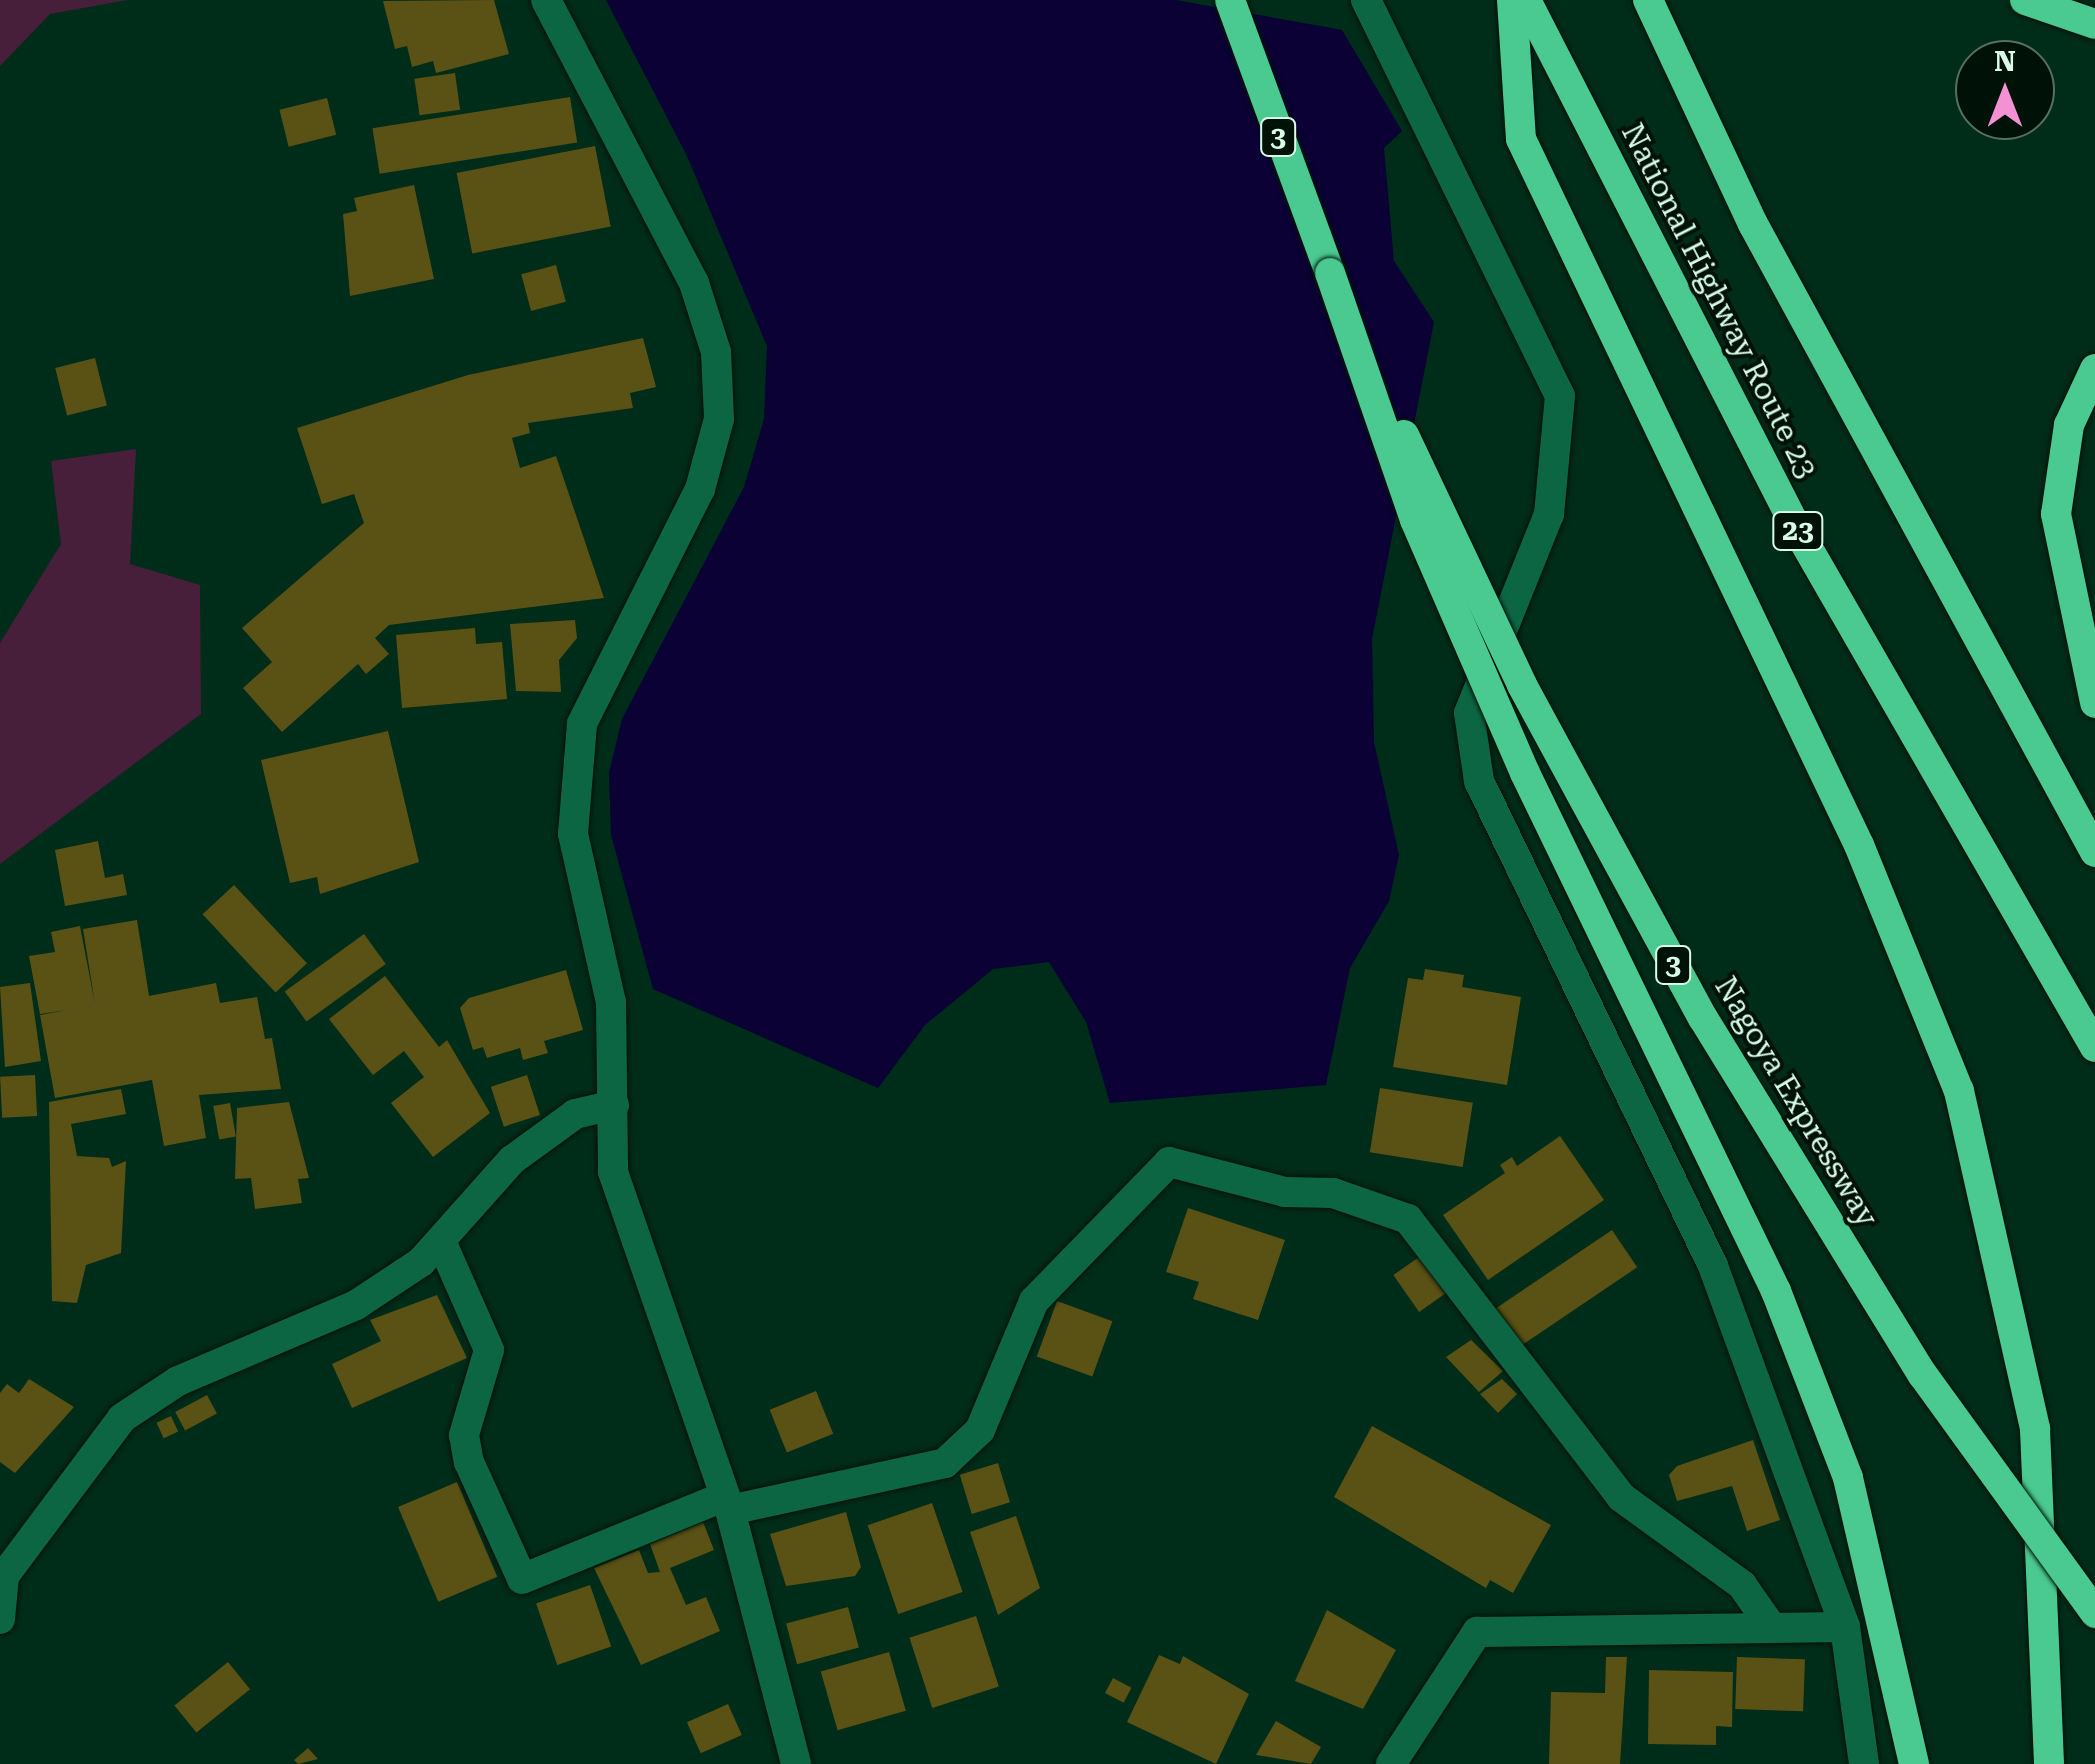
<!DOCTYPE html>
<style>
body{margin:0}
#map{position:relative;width:2095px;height:1764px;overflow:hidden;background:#002c1a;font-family:"Roboto Serif",serif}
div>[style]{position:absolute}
.green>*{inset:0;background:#471f3a}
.water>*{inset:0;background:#0b0135}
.building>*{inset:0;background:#5a5115;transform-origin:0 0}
.roads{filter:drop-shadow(0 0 2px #001208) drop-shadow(0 0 2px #001208)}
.street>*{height:30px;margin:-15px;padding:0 15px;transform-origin:15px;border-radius:15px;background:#0c6644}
.highway>*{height:30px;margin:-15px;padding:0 15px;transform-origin:15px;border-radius:15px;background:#4ac990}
.bridges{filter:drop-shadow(0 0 2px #001208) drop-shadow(0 0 2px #001208)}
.highway-bridge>*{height:30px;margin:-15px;padding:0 15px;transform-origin:15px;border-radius:15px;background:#4ac990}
span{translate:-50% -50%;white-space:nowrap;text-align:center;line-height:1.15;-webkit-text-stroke:8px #001208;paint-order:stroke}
.shield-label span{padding:2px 8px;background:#001208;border:2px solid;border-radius:8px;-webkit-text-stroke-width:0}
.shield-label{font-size:28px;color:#d7fde8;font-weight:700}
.street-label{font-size:30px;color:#d7fde8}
.north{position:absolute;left:1955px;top:40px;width:100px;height:100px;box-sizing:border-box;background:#001208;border:2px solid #567062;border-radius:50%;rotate:0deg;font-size:28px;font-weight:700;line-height:40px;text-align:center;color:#d7fde8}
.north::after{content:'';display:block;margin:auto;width:35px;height:45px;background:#f491d3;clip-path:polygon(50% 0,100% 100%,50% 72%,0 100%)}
</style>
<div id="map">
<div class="green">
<div style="clip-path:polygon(0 0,127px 0,50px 14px,0 66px)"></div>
<div style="clip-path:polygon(136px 449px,130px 564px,200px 585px,201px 714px,0 864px,0 643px,61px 544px,51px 461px)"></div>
</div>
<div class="water">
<div style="clip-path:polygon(606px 0,1176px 0,1342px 30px,1402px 131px,1384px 148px,1394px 261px,1434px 322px,1372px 639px,1374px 742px,1399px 855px,1389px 901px,1350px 968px,1326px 1085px,1110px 1103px,1086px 1022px,1049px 962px,993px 969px,925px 1025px,878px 1088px,653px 989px,611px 835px,609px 773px,622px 719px,744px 487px,764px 419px,767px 346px,687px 156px)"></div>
</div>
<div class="building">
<div style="clip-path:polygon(494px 0,509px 54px,436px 73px,433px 61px,412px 67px,407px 46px,395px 49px,383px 1px)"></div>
<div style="left:455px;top:73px;width:37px;height:41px;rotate:82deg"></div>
<div style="left:570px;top:97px;width:46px;height:200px;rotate:81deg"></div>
<div style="left:327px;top:98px;width:38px;height:49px;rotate:76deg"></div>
<div style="left:595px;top:146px;width:82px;height:141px;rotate:79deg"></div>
<div style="clip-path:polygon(414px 185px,434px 279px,350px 296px,343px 214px,357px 211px,354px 198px)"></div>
<div style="left:556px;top:265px;width:38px;height:36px;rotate:75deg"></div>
<div style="clip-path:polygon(643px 338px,656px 387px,630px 393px,633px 408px,528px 423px,530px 433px,512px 438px,520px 468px,556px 456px,604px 598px,389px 625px,375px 638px,389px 654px,366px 674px,358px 664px,282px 732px,243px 688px,272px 662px,242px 628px,364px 523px,354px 494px,322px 504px,297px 428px,468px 375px)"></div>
<div style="left:95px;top:358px;width:49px;height:41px;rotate:76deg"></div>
<div style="clip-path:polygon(575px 620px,577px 638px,559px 660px,561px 692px,516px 691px,510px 624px)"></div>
<div style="clip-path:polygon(475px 628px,476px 644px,502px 642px,507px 699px,402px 708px,396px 635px)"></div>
<div style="clip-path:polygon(388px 731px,419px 862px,320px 894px,317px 877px,290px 883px,261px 760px)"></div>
<div style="clip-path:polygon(98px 841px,105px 878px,123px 874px,127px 895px,65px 906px,55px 850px)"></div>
<div style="left:234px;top:885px;width:107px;height:43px;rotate:47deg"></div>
<div style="clip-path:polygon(137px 920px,149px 996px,216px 983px,220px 1003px,257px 997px,265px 1039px,272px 1038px,281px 1089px,199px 1095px,206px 1138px,164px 1146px,152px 1080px,55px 1098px,40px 1015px,67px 1010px,40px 1014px,29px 956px,55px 952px,51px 932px,80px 926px,95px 1004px,83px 929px)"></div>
<div style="left:364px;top:934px;width:37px;height:98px;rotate:54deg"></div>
<div style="clip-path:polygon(1425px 969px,1464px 975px,1462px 987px,1521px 997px,1507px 1085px,1393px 1067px,1408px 978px,1423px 980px)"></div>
<div style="clip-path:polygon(566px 970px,583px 1030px,544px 1041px,548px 1053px,523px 1060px,520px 1048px,487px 1058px,483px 1047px,473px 1050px,460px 1008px,469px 998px)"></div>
<div style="clip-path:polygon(385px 976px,439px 1047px,447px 1040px,490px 1113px,433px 1157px,391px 1103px,424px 1077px,404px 1051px,373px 1075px,329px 1019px)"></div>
<div style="clip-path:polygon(30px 983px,41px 1061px,5px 1067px,0 987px)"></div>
<div style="left:35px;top:1075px;width:41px;height:35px;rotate:87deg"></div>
<div style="left:527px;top:1075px;width:42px;height:38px;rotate:72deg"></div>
<div style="left:1380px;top:1088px;width:94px;height:65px;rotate:9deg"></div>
<div style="clip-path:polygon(121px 1089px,126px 1114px,71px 1124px,77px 1156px,109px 1158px,112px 1167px,126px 1161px,121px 1253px,86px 1265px,77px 1303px,52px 1301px,49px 1102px)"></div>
<div style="clip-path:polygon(289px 1102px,309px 1178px,298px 1179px,302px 1203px,255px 1209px,251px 1178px,235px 1179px,237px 1108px)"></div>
<div style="left:230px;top:1103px;width:34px;height:17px;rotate:80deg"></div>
<div style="clip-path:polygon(1560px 1136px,1604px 1200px,1488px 1280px,1443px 1215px,1505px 1173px,1500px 1165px,1512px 1157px,1517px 1166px)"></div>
<div style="clip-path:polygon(1188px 1208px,1285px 1240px,1258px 1320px,1193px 1299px,1199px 1282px,1166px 1272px)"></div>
<div style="left:1612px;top:1230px;width:45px;height:147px;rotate:56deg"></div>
<div style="left:1422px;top:1255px;width:45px;height:35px;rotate:55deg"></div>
<div style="clip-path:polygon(437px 1295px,467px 1358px,352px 1408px,332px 1364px,381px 1341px,370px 1320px)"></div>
<div style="left:1057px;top:1301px;width:59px;height:59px;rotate:20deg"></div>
<div style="clip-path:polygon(1471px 1340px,1503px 1371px,1479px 1392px,1446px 1357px)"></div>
<div style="clip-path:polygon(29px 1379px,74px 1407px,15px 1473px,0 1462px,0 1393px,7px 1384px,19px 1393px)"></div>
<div style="clip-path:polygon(1502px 1379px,1517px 1394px,1498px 1413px,1480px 1394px)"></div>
<div style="left:816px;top:1391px;width:46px;height:50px;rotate:68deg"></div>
<div style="left:207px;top:1395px;width:21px;height:36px;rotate:62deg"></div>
<div style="left:171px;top:1416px;width:17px;height:16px;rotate:65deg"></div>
<div style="clip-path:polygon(1372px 1426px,1551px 1525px,1513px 1593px,1490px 1580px,1486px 1588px,1334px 1497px)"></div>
<div style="clip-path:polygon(1753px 1440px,1780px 1520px,1747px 1531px,1732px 1486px,1677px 1501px,1669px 1475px,1677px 1466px)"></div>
<div style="left:998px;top:1463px;width:41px;height:40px;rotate:73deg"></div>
<div style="left:457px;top:1482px;width:103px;height:64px;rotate:67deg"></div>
<div style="left:932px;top:1503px;width:94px;height:68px;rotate:71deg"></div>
<div style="clip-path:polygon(846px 1512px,861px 1567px,855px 1576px,786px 1586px,770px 1534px)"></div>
<div style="clip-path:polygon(1016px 1516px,1040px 1588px,998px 1615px,970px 1532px)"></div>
<div style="clip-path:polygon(703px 1522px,714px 1550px,670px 1568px,686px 1605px,706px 1597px,720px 1631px,641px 1665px,594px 1568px,639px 1550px,648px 1573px,660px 1572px,650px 1544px)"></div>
<div style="left:590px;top:1585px;width:65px;height:57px;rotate:71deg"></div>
<div style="left:848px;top:1607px;width:42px;height:64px;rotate:75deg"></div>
<div style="clip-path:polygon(1327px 1610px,1396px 1650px,1363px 1709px,1295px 1681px)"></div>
<div style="left:976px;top:1616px;width:74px;height:70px;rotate:72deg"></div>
<div style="left:889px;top:1652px;width:61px;height:71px;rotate:74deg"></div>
<div style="clip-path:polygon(1159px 1655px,1180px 1664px,1183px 1656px,1249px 1694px,1216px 1764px,1127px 1722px)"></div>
<div style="clip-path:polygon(1606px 1657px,1627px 1657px,1620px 1764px,1549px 1764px,1551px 1692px,1605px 1693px)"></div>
<div style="left:1737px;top:1657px;width:68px;height:52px;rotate:2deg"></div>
<div style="left:228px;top:1662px;width:35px;height:69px;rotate:51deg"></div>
<div style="clip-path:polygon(1649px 1670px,1733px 1672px,1732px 1727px,1716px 1726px,1716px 1745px,1648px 1744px)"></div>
<div style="left:1113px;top:1678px;width:21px;height:17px;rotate:28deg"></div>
<div style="left:728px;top:1704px;width:34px;height:45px;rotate:66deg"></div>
<div style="clip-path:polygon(1276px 1721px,1321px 1747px,1311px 1764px,1256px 1755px)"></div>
<div style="clip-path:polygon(308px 1748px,318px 1759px,298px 1764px,294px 1760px)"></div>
</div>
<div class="roads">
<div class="street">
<div style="left:546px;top:0;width:319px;rotate:62.4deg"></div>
<div style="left:694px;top:283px;width:72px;rotate:72.3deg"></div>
<div style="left:716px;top:352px;width:67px;rotate:87.4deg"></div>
<div style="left:719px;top:419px;width:73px;rotate:105.2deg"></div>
<div style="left:700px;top:489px;width:263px;rotate:116.7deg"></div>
<div style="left:582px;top:724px;width:110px;rotate:94.7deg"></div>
<div style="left:573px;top:834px;width:172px;rotate:77.3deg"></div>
<div style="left:611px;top:1002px;width:170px;rotate:89.3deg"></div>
<div style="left:613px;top:1172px;width:358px;rotate:70.9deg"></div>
<div style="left:730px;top:1510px;width:262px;rotate:75.4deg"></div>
<div style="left:1366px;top:0;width:441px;rotate:63.9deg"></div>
<div style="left:1560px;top:396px;width:119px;rotate:95.3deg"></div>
<div style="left:1549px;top:514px;width:214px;rotate:111.9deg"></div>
<div style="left:1469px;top:713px;width:69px;rotate:81.6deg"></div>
<div style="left:1479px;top:781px;width:538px;rotate:64.24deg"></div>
<div style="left:1713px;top:1266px;width:384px;rotate:69.9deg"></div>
<div style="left:1845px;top:1627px;width:138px;rotate:82.1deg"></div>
<div style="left:441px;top:1241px;width:119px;rotate:66.2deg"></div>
<div style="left:489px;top:1350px;width:89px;rotate:106.4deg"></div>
<div style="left:464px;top:1435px;width:27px;rotate:80deg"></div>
<div style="left:469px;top:1462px;width:128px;rotate:65.6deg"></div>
<div style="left:522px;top:1579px;width:219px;rotate:-22.2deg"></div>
<div style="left:730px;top:1510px;width:220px;rotate:-12.3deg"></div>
<div style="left:945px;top:1463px;width:48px;rotate:-43.3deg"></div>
<div style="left:980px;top:1430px;width:140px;rotate:-67.3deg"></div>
<div style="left:1034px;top:1301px;width:194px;rotate:-45.8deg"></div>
<div style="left:1169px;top:1162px;width:120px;rotate:14.5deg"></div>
<div style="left:1285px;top:1192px;width:48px;rotate:1.2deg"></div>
<div style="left:1333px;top:1193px;width:79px;rotate:19.1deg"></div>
<div style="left:1408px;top:1219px;width:350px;rotate:52.5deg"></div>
<div style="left:1621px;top:1497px;width:150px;rotate:36deg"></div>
<div style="left:1742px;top:1585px;width:52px;rotate:55.1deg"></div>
<div style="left:0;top:1619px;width:43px;rotate:-84.7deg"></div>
<div style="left:4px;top:1576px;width:197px;rotate:-53.2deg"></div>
<div style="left:122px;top:1418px;width:67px;rotate:-33.5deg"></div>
<div style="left:178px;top:1381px;width:194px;rotate:-23.1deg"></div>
<div style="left:356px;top:1305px;width:78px;rotate:-33.5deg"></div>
<div style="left:421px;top:1262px;width:137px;rotate:-48.3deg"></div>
<div style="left:512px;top:1160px;width:78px;rotate:-36.1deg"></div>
<div style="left:575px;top:1114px;width:40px;rotate:-13deg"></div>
<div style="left:1391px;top:1764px;width:158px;rotate:-56.9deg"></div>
<div style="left:1477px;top:1632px;width:368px;rotate:-0.8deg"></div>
</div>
<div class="highway">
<div style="left:1230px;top:0;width:291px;rotate:69.9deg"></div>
<div style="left:1512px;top:0;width:139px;rotate:86.3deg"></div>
<div style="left:1521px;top:139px;width:783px;rotate:64.42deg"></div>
<div style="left:1859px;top:845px;width:266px;rotate:67.9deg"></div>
<div style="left:1959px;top:1091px;width:346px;rotate:77.3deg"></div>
<div style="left:2035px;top:1429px;width:335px;rotate:87.6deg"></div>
<div style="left:1526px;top:0;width:597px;rotate:62.88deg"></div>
<div style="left:1798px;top:531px;width:595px;rotate:60.08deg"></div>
<div style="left:1648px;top:0;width:247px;rotate:64.9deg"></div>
<div style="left:1753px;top:224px;width:715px;rotate:61.43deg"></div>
<div style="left:2025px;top:0;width:74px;rotate:18.9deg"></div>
<div style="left:2095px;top:369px;width:62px;rotate:114.9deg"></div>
<div style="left:2069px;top:425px;width:90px;rotate:98.3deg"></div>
<div style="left:2056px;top:514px;width:193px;rotate:78.3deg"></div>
</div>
</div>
<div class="bridges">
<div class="highway-bridge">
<div style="left:1330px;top:273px;width:261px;rotate:71deg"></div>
<div style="left:1415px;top:520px;width:276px;rotate:66.5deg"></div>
<div style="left:1525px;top:773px;width:576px;rotate:64.15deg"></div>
<div style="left:1776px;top:1291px;width:200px;rotate:68.9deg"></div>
<div style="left:1848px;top:1478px;width:294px;rotate:77deg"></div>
<div style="left:1404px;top:435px;width:276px;rotate:64.7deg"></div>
<div style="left:1522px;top:685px;width:379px;rotate:61.5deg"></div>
<div style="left:1703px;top:1018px;width:419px;rotate:58.4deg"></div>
<div style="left:1923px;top:1375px;width:294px;rotate:54.1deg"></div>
</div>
</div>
<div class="shield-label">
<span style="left:1278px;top:137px">3</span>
<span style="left:1798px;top:531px">23</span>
<span style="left:1673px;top:965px">3</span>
</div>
<div class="street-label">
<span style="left:1719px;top:301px;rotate:63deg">National Highway Route 23</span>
<span style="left:1796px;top:1102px;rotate:59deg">Nagoya Expressway</span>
</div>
<div class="north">N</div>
</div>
